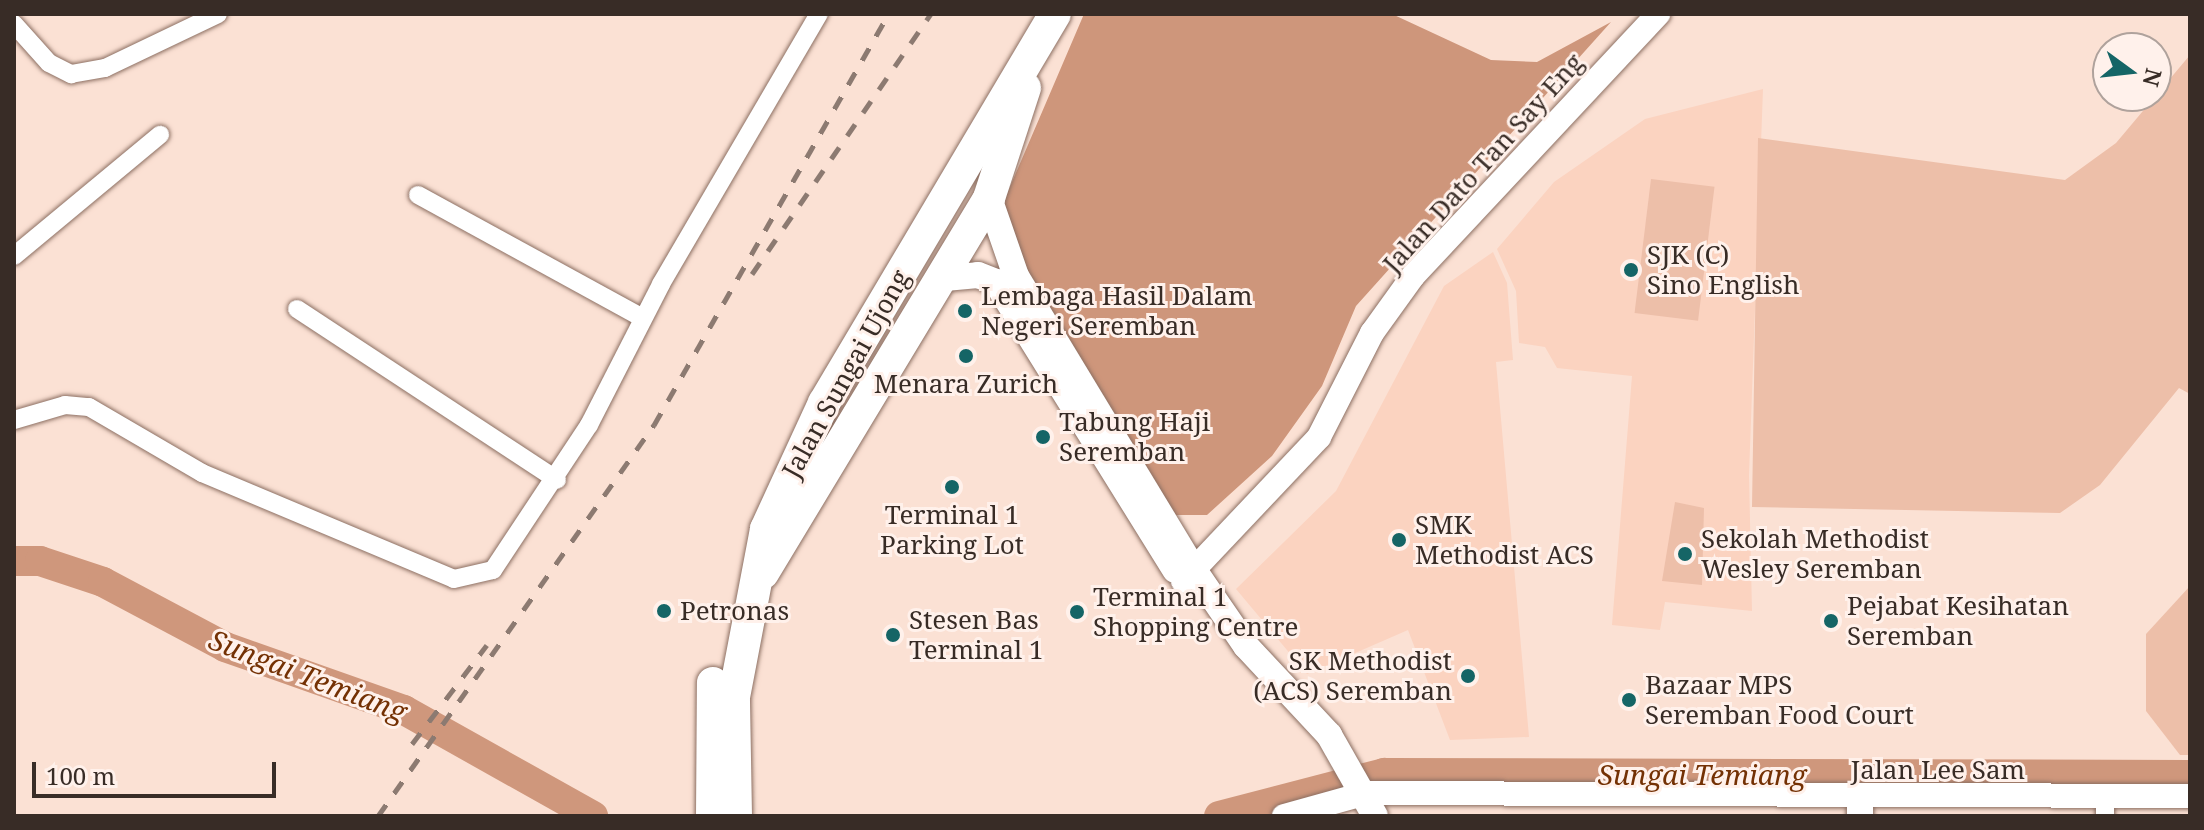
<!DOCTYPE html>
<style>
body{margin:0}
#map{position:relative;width:2204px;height:830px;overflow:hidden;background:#fbe1d4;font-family:"Noto Serif",serif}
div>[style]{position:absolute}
.built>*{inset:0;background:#fbd3c0}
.green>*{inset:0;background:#edbfa9;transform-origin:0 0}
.forest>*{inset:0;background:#ce967b}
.river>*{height:30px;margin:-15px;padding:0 15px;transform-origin:15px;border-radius:15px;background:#cf977c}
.roads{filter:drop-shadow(0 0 2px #8c6f62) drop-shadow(0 0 2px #8c6f62)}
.minor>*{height:18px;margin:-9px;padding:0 9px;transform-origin:9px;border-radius:9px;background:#fff}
.tertiary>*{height:24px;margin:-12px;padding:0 12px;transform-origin:12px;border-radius:12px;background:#fff}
.secondary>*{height:26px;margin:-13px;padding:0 13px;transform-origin:13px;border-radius:13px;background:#fff}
.trunk>*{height:32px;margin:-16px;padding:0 16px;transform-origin:16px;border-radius:16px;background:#fff}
.rail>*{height:5px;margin-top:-2.5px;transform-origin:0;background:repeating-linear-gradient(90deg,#8c7a71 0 14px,transparent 0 28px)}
.dots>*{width:22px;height:22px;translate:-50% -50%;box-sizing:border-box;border:4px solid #fff1eb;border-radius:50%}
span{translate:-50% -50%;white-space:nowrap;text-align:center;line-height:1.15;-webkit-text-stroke:6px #fff1eb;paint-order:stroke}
.street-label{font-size:26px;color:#382c26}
.poi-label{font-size:26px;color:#382c26}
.left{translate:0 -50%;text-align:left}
.right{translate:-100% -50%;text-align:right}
.water-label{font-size:28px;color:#743104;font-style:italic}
.frame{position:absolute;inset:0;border:16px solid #382c26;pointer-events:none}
.north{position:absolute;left:2092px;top:32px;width:80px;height:80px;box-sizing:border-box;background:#fff1eb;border:2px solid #afa29c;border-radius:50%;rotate:105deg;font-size:22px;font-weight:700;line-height:32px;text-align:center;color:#382c26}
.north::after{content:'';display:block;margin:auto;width:28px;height:36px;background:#156566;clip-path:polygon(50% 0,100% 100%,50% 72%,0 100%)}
.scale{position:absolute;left:32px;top:762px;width:244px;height:36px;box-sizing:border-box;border:4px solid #382c26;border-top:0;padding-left:10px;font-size:24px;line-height:28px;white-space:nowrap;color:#382c26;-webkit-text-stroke:6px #fff1eb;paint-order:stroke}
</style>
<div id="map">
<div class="built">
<div style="clip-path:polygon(1763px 89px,1749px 475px,1752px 611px,1665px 602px,1660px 630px,1612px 625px,1632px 376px,1557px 368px,1545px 347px,1519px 343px,1516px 291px,1497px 249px,1554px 182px,1645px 119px)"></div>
<div style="clip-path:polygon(1493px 252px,1507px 283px,1513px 360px,1496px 362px,1529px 737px,1450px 740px,1408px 630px,1307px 674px,1236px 589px,1336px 491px,1444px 286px)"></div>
</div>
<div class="green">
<div style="clip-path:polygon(2190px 55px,2190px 394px,2179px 388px,2100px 485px,2060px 513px,1752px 507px,1758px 138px,2065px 180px,2116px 143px)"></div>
<div style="left:1651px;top:179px;width:64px;height:135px;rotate:7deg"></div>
<div style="clip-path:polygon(1675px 502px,1704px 508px,1702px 585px,1662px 581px)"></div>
<div style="clip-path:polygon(2190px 586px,2190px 755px,2180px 755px,2146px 711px,2146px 634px)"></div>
</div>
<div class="forest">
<div style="clip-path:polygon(1084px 14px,1392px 14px,1491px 60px,1537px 62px,1611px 22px,1356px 306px,1322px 386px,1272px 456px,1207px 515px,1176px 515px,999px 236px,1000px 210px)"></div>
</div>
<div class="river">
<div style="left:14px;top:561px;width:26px"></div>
<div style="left:40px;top:561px;width:66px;rotate:18.4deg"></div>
<div style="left:103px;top:582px;width:138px;rotate:28deg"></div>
<div style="left:225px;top:647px;width:190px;rotate:19.4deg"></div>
<div style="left:404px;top:710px;width:217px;rotate:29.3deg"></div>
<div style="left:1219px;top:816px;width:171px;rotate:-14.6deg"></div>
<div style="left:1384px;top:773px;width:806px;rotate:0.14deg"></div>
</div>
<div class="roads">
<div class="minor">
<div style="left:14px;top:24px;width:52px;rotate:48.1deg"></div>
<div style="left:49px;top:63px;width:25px;rotate:27deg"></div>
<div style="left:71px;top:74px;width:35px;rotate:-10deg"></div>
<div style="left:105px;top:68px;width:125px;rotate:-25.5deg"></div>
<div style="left:418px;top:195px;width:256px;rotate:28.7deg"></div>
<div style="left:14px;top:256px;width:190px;rotate:-39.7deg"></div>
<div style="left:297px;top:309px;width:311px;rotate:33.3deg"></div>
<div style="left:14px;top:420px;width:53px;rotate:-16.4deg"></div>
<div style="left:65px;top:405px;width:24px;rotate:5deg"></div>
<div style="left:89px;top:407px;width:131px;rotate:30.3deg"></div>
<div style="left:202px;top:473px;width:273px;rotate:22.8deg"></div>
<div style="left:454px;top:579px;width:40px;rotate:-13deg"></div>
<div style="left:493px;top:570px;width:174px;rotate:-56.5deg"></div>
<div style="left:589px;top:425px;width:158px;rotate:-62.9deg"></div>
<div style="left:661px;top:284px;width:313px;rotate:-59.7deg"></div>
<div style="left:2105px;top:816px;width:19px;rotate:-90deg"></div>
</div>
<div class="tertiary">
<div style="left:1183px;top:581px;width:198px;rotate:-46.6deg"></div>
<div style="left:1319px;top:437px;width:117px;rotate:-63deg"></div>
<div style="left:1372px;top:333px;width:70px;rotate:-54.3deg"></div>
<div style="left:1413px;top:276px;width:359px;rotate:-46.9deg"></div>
<div style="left:1284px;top:816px;width:86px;rotate:-15.5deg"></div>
<div style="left:1367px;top:793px;width:823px;rotate:0.21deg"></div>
</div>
<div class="secondary">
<div style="left:989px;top:198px;width:83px;rotate:70.9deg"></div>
<div style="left:1016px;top:276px;width:344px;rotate:58.8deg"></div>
<div style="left:1194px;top:570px;width:92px;rotate:55.6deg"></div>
<div style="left:1246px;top:646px;width:122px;rotate:47deg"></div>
<div style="left:1329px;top:735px;width:93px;rotate:60.4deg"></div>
<div style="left:945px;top:278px;width:33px;rotate:-5deg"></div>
<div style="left:978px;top:275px;width:19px;rotate:21deg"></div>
<div style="left:996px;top:282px;width:339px;rotate:58.1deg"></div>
<div style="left:1860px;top:816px;width:18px;rotate:-90deg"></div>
</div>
<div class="trunk">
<div style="left:763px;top:573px;width:438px;rotate:-58.9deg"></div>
<div style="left:989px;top:198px;width:116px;rotate:-71.9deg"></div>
<div style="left:712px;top:816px;width:133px;rotate:-89.6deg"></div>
<div style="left:736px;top:816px;width:119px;rotate:-91deg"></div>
<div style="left:734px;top:697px;width:171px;rotate:-79.2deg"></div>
<div style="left:766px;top:529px;width:139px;rotate:-65.3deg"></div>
<div style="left:824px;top:403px;width:452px;rotate:-59.3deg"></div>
</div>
</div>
<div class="rail">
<div style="left:752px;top:274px;width:316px;rotate:-55.5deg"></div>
<div style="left:412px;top:744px;width:124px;rotate:-52.9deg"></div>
<div style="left:378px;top:816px;width:479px;rotate:-54.8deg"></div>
<div style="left:654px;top:425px;width:473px;rotate:-60.3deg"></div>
</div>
<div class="dots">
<div style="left:1631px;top:270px;background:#156566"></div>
<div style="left:965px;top:311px;background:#156566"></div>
<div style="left:966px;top:356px;background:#156566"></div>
<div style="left:1043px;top:437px;background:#156566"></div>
<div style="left:952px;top:487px;background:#156566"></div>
<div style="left:1399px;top:540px;background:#156566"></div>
<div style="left:1685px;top:554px;background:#156566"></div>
<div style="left:664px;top:611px;background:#156566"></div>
<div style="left:1077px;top:612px;background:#156566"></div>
<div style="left:1831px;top:621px;background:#156566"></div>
<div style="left:893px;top:635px;background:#156566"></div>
<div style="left:1468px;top:676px;background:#156566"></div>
<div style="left:1629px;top:700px;background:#156566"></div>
</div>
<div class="street-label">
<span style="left:1483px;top:163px;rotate:-48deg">Jalan Dato Tan Say Eng</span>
<span style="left:846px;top:374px;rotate:-61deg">Jalan Sungai Ujong</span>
<span style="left:1938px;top:770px">Jalan Lee Sam</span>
</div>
<div class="poi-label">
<span class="left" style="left:1647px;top:270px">SJK (C)<br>Sino English</span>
<span class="left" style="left:981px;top:311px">Lembaga Hasil Dalam<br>Negeri Seremban</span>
<span style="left:966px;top:384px">Menara Zurich</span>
<span class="left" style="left:1059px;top:437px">Tabung Haji<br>Seremban</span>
<span style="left:952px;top:530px">Terminal 1<br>Parking Lot</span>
<span class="left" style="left:1415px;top:540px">SMK<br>Methodist ACS</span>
<span class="left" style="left:1701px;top:554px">Sekolah Methodist<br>Wesley Seremban</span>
<span class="left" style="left:1093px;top:612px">Terminal 1<br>Shopping Centre</span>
<span class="left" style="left:1847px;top:621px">Pejabat Kesihatan<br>Seremban</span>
<span class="left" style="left:680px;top:611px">Petronas</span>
<span class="left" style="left:909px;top:635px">Stesen Bas<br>Terminal 1</span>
<span class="right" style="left:1452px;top:676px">SK Methodist<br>(ACS) Seremban</span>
<span class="left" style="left:1645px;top:700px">Bazaar MPS<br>Seremban Food Court</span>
</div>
<div class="water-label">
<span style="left:308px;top:675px;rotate:21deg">Sungai Temiang</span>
<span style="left:1702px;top:774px">Sungai Temiang</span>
</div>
<div class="frame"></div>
<div class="north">N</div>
<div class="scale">100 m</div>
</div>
